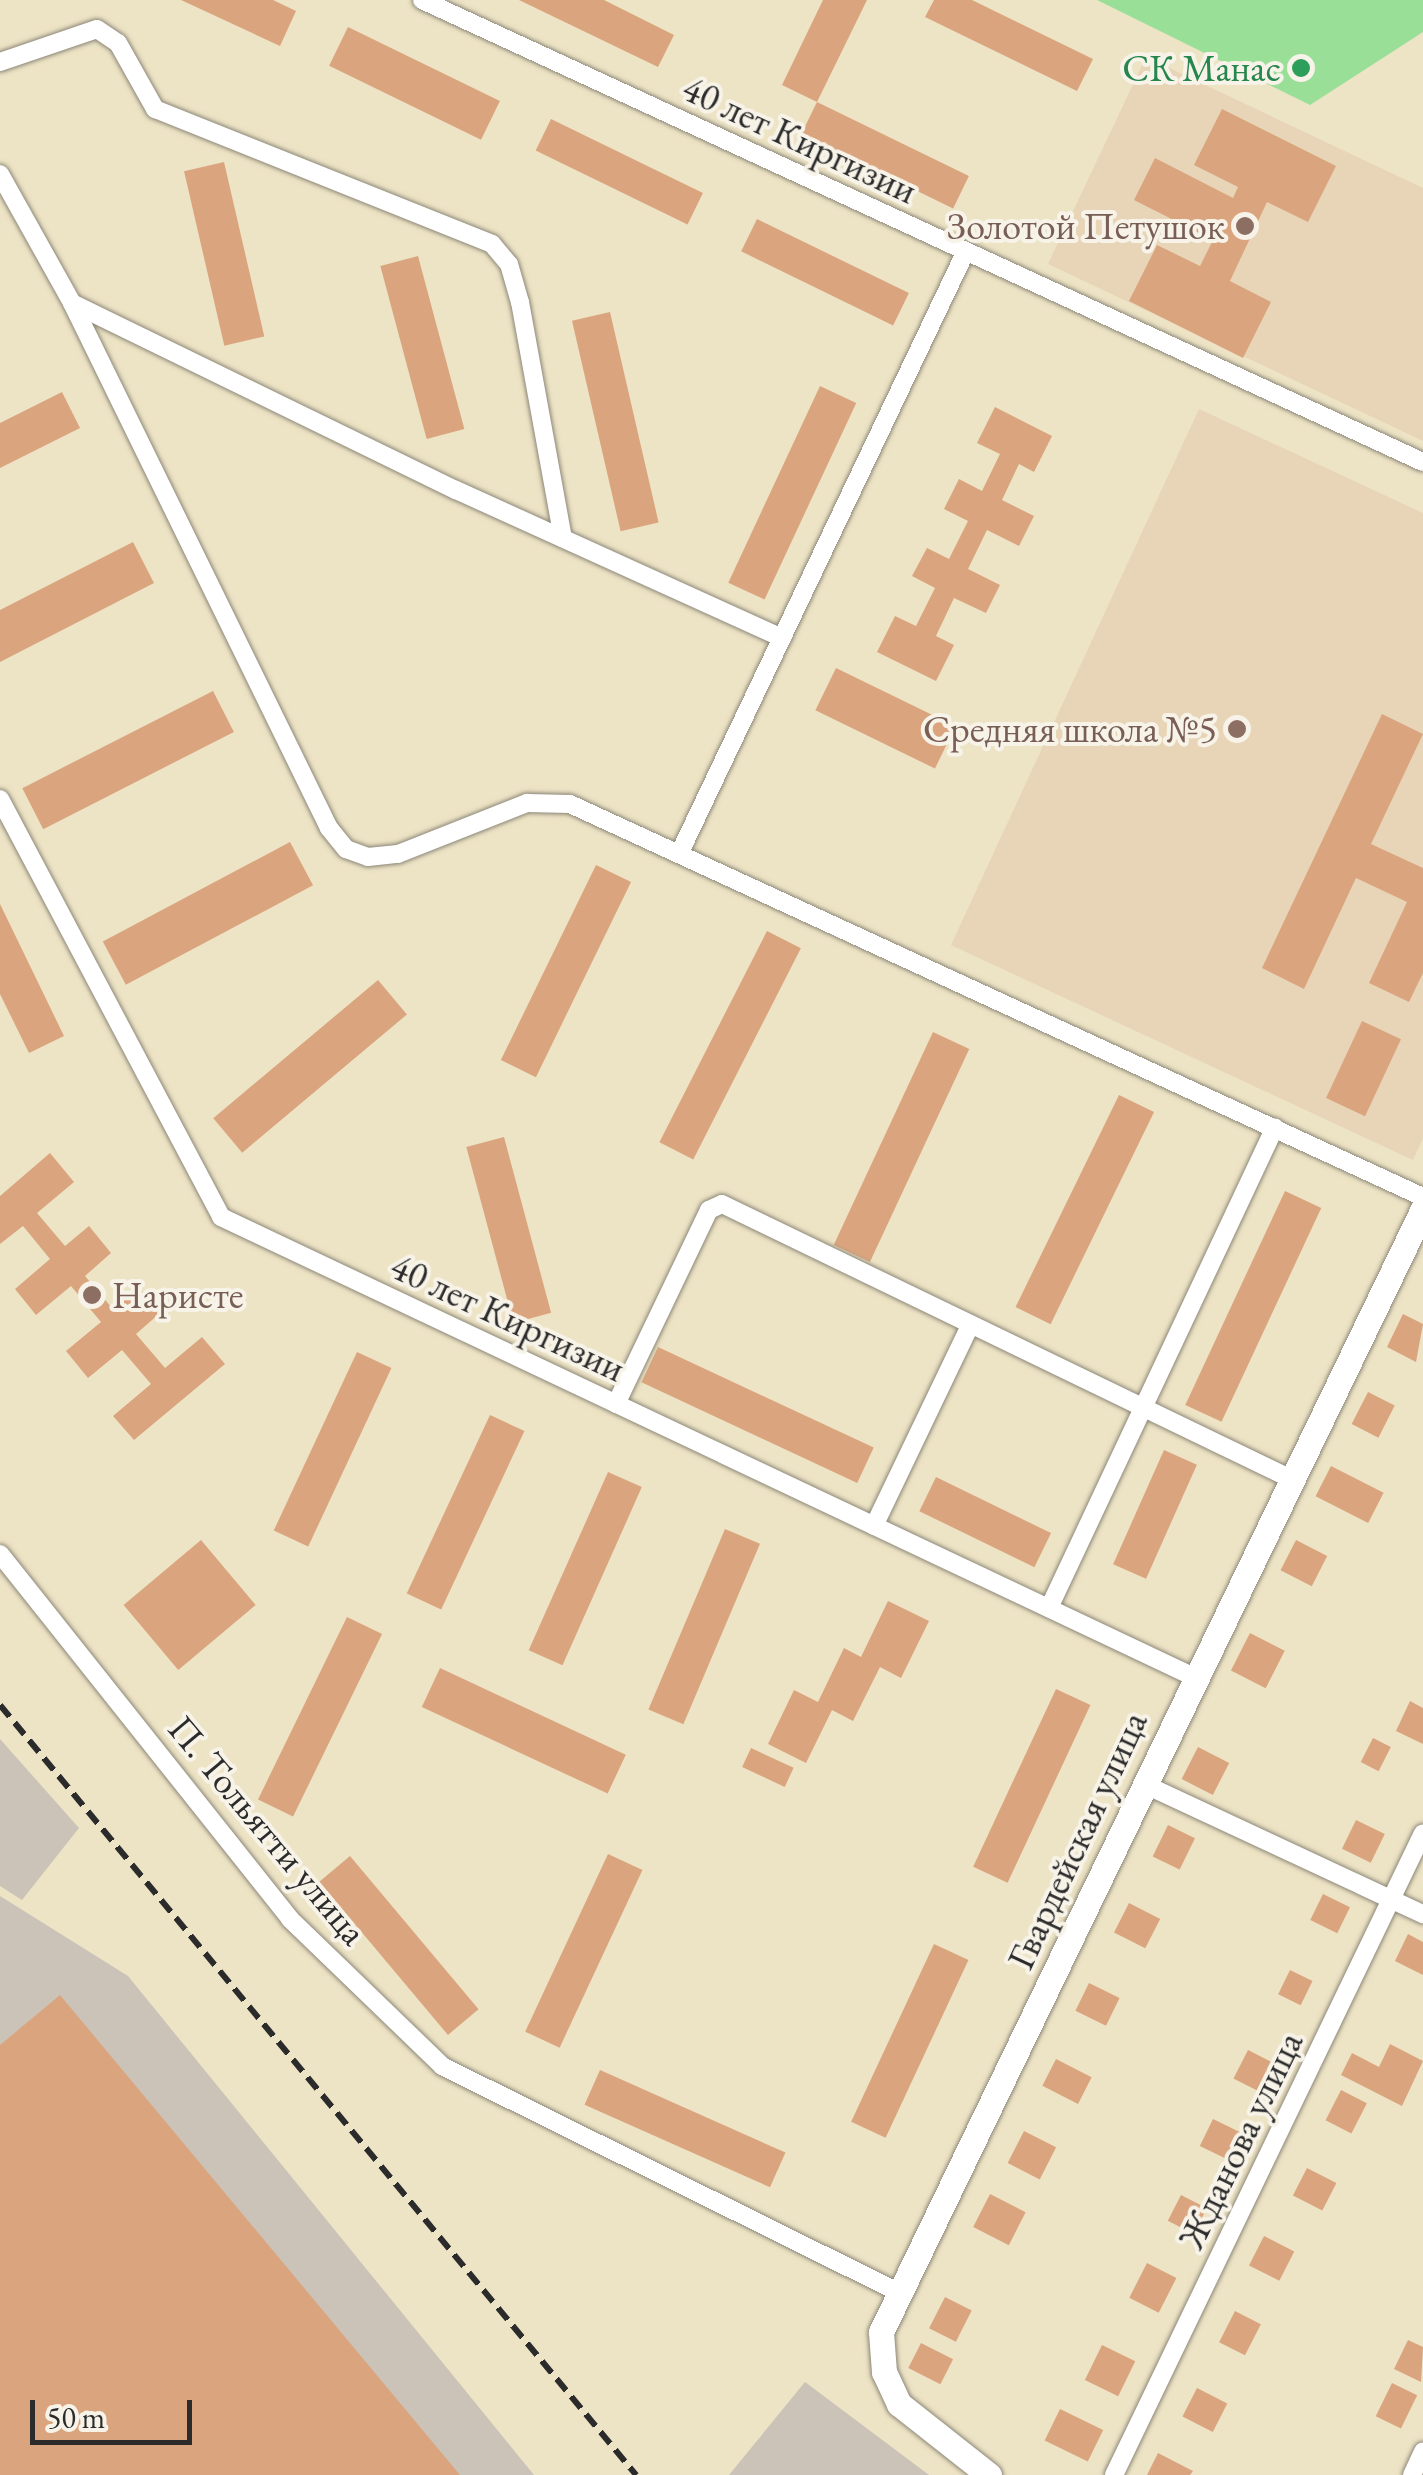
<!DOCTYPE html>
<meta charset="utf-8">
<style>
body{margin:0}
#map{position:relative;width:1423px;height:2475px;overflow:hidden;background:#ede3c5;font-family:"EB Garamond",serif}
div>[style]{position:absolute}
.built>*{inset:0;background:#e8d5b7}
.industrial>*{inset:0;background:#cbc3b8}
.green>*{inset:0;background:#9adf98}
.building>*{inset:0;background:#daa57e;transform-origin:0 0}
.roads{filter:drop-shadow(0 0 2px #8c8778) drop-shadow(0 0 2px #8c8778)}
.street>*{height:18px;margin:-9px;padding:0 9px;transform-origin:9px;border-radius:9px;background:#fff}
.secondary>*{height:25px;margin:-12.5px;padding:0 12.5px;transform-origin:12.5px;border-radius:12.5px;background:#fff}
.rail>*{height:6px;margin-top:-3px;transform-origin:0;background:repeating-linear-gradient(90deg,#2b2b2b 0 15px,transparent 0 23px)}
.dots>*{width:28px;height:28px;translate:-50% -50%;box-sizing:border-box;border:5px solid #f7f3e8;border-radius:50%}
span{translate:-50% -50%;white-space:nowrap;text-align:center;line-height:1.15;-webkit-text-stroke:8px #f7f3e8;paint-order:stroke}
.leisure-label{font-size:38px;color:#27864d}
.right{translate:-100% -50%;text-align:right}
.street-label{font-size:38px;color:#2b2b2b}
.education-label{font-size:38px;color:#785e54}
.left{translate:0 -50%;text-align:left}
.scale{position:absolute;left:30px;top:2400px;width:162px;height:45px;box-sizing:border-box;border:5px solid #2b2b2b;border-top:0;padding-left:12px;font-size:30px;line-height:35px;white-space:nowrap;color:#2b2b2b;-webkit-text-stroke:8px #f7f3e8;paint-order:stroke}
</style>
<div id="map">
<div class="built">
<div style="clip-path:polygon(1146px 57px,1423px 188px,1423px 441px,1048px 264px)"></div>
<div style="clip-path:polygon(1199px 409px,1423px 513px,1423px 1138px,1413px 1160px,951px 945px)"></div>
</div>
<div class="industrial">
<div style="clip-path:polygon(0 1739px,79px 1828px,22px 1900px,0 1886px)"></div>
<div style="clip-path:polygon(0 1896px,128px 1976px,534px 2475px,0 2475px)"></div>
<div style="clip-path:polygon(805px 2382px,929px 2475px,729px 2475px)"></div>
</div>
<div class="green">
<div style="clip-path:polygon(1097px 0,1423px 0,1423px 32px,1310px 105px)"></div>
</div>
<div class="building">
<div style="clip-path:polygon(181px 0,273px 0,296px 11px,280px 46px)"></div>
<div style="clip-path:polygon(519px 0,604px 0,674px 35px,658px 67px)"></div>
<div style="clip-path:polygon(823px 0,867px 0,817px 102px,782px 85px)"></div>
<div style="clip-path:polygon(934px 0,972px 0,1093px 59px,1077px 91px,925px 17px)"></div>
<div style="left:348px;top:27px;width:169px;height:43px;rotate:26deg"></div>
<div style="left:817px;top:102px;width:169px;height:36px;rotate:26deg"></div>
<div style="clip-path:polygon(1222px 109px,1336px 166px,1308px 222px,1267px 202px,1230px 281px,1271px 302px,1243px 358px,1129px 301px,1157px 245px,1200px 266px,1213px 240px,1134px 200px,1155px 158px,1233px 198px,1238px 187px,1194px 165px)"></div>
<div style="left:551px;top:119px;width:169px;height:35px;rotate:26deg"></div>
<div style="left:224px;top:162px;width:179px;height:41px;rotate:77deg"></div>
<div style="left:757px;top:219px;width:169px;height:36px;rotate:26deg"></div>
<div style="left:418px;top:256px;width:179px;height:39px;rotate:75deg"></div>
<div style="left:610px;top:312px;width:216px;height:39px;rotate:77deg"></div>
<div style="left:820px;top:386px;width:40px;height:217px;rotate:25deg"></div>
<div style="clip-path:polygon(62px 392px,80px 428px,0 468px,0 423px)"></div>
<div style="clip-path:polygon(995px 407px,1052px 436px,1034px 472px,1019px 464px,1002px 500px,1034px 516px,1019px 546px,987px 530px,968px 569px,1000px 585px,986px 613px,954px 598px,936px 636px,954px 645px,936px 681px,877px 652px,895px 616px,916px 626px,935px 588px,912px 576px,927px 548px,949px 559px,968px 521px,944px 509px,959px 479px,982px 491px,1000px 454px,977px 443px)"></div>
<div style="clip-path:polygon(133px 542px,154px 583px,0 662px,0 610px)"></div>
<div style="left:836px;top:668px;width:133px;height:47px;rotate:26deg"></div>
<div style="left:213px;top:691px;width:46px;height:214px;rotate:63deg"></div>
<div style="clip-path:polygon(1382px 714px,1423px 734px,1371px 844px,1423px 868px,1423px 973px,1409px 1002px,1369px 983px,1407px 902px,1356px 878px,1304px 989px,1262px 968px)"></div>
<div style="left:290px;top:842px;width:49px;height:212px;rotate:62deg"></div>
<div style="left:596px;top:865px;width:39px;height:217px;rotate:26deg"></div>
<div style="clip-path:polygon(0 904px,64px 1036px,29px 1053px,0 994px)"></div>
<div style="left:767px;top:931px;width:38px;height:237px;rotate:27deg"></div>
<div style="left:378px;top:980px;width:45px;height:215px;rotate:50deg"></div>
<div style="left:1362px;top:1021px;width:43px;height:85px;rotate:25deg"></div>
<div style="left:933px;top:1032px;width:40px;height:235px;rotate:25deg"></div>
<div style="left:1119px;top:1095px;width:39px;height:236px;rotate:26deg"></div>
<div style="left:504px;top:1137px;width:182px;height:39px;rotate:75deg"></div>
<div style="clip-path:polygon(50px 1153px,74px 1182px,37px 1213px,65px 1246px,89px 1226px,111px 1253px,85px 1276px,112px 1308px,138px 1286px,160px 1313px,136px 1334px,165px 1368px,202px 1337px,225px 1364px,134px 1440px,113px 1416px,151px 1384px,122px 1350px,88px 1378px,66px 1351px,101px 1322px,71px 1286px,36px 1315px,15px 1289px,50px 1259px,23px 1226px,0 1244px,0 1196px)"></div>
<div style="left:1285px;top:1191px;width:40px;height:236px;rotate:25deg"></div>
<div style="clip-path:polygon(1403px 1314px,1423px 1324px,1416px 1362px,1387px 1347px)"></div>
<div style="left:658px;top:1347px;width:238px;height:39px;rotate:25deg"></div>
<div style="left:357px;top:1352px;width:38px;height:197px;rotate:25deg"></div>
<div style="left:1368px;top:1392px;width:30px;height:36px;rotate:27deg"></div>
<div style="left:490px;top:1415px;width:38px;height:197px;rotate:25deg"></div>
<div style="left:1164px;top:1450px;width:36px;height:125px;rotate:24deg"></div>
<div style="left:1331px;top:1466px;width:59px;height:34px;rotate:27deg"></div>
<div style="left:608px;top:1472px;width:37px;height:195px;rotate:24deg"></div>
<div style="left:936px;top:1477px;width:128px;height:38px;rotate:26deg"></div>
<div style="left:725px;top:1529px;width:38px;height:196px;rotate:23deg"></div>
<div style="left:201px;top:1540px;width:85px;height:101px;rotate:50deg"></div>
<div style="left:1296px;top:1540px;width:35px;height:34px;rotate:27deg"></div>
<div style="clip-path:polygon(888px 1601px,929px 1621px,901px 1678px,880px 1667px,853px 1721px,832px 1710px,806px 1763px,768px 1744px,794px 1690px,818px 1702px,844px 1648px,861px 1657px)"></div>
<div style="left:347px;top:1617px;width:39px;height:203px;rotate:26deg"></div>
<div style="left:1250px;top:1633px;width:39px;height:42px;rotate:27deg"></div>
<div style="left:440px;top:1668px;width:205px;height:43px;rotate:25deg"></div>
<div style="left:1056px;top:1689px;width:38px;height:196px;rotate:25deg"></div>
<div style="clip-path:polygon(1410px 1701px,1423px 1708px,1423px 1744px,1396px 1731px)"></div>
<div style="left:1373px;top:1738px;width:20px;height:27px;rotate:27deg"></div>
<div style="left:1198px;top:1747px;width:35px;height:36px;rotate:27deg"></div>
<div style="left:751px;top:1748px;width:47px;height:21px;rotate:25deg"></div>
<div style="left:1356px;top:1820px;width:32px;height:32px;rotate:26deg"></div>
<div style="left:1168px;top:1825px;width:30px;height:35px;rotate:26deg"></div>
<div style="left:608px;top:1854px;width:38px;height:196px;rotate:25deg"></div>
<div style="left:350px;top:1856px;width:200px;height:40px;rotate:50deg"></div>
<div style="left:1323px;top:1894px;width:30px;height:29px;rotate:26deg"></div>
<div style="left:1129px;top:1903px;width:35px;height:33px;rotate:27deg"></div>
<div style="clip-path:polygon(1408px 1934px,1423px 1942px,1423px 1975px,1395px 1961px)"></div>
<div style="left:934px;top:1944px;width:38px;height:196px;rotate:25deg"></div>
<div style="left:1290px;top:1970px;width:25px;height:27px;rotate:26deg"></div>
<div style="left:1089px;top:1983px;width:34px;height:31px;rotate:26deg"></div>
<div style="clip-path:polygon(60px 1995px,460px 2475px,0 2475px,0 2045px)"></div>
<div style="clip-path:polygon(1390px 2044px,1423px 2061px,1402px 2106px,1341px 2075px,1352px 2053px,1379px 2067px)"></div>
<div style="left:1248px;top:2050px;width:36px;height:32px;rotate:27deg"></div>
<div style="left:1056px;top:2059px;width:40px;height:30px;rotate:27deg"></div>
<div style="left:600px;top:2070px;width:203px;height:38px;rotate:24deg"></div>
<div style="left:1341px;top:2090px;width:29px;height:34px;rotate:27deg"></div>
<div style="left:1213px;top:2119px;width:32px;height:30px;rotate:26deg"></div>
<div style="left:1024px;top:2131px;width:36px;height:36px;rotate:27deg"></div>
<div style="left:1307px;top:2168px;width:33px;height:31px;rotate:27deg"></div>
<div style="left:990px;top:2194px;width:40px;height:37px;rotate:27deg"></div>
<div style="left:1181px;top:2195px;width:29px;height:29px;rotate:27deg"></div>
<div style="left:1264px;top:2236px;width:34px;height:33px;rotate:27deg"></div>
<div style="left:1147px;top:2263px;width:33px;height:39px;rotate:27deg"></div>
<div style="left:945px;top:2297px;width:30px;height:35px;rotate:27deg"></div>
<div style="left:1235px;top:2311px;width:29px;height:35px;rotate:27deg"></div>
<div style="clip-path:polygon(1408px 2340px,1423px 2347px,1421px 2382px,1394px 2369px)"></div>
<div style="left:921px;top:2343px;width:36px;height:28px;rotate:27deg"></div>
<div style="left:1102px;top:2345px;width:37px;height:39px;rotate:26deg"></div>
<div style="left:1392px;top:2383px;width:28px;height:37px;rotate:26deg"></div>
<div style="left:1197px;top:2388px;width:34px;height:32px;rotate:27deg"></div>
<div style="left:1060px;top:2409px;width:48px;height:35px;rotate:26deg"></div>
<div style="clip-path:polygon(1158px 2453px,1193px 2471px,1190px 2475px,1147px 2475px)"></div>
</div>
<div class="roads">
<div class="street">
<div style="left:422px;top:0;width:1102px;rotate:24.78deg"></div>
<div style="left:0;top:62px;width:102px;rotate:-18.8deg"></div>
<div style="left:97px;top:29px;width:25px;rotate:34deg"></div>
<div style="left:118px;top:43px;width:76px;rotate:60.7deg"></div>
<div style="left:155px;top:109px;width:363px;rotate:21.8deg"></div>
<div style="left:492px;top:244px;width:26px;rotate:50deg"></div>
<div style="left:509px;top:264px;width:40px;rotate:74deg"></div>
<div style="left:520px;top:302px;width:240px;rotate:79.7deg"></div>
<div style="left:0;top:174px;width:148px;rotate:60.8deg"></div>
<div style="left:72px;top:303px;width:585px;rotate:63.92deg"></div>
<div style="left:329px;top:828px;width:27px;rotate:51deg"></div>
<div style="left:346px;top:849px;width:23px;rotate:20deg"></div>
<div style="left:368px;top:857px;width:30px;rotate:-6deg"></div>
<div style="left:398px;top:854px;width:139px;rotate:-21.6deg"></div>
<div style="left:527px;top:803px;width:43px;rotate:1.3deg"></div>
<div style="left:570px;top:804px;width:939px;rotate:24.74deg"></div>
<div style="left:72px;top:303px;width:427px;rotate:26deg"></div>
<div style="left:456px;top:490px;width:358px;rotate:24.4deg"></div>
<div style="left:0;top:799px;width:473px;rotate:62.1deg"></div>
<div style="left:221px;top:1217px;width:1076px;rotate:25.3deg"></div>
<div style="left:681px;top:850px;width:663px;rotate:-64.56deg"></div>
<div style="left:616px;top:1404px;width:215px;rotate:-64.4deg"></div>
<div style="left:709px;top:1210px;width:14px;rotate:-25deg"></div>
<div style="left:722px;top:1204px;width:632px;rotate:25.79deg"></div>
<div style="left:874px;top:1526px;width:220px;rotate:-64.4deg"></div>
<div style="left:0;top:1554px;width:466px;rotate:51.5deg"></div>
<div style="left:290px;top:1919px;width:211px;rotate:44deg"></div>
<div style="left:442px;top:2066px;width:511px;rotate:26.36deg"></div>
<div style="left:1049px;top:1608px;width:531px;rotate:-64.83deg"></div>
<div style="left:1146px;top:1785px;width:306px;rotate:25deg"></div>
<div style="left:1114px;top:2475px;width:712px;rotate:-64.3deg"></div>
<div style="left:1412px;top:2475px;width:26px;rotate:-65deg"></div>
</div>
<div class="secondary">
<div style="left:989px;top:2475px;width:115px;rotate:-141.7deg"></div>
<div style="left:899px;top:2404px;width:35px;rotate:-115deg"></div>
<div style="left:884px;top:2372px;width:40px;rotate:-94.3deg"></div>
<div style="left:881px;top:2332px;width:1247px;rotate:-64.24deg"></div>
</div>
</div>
<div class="rail">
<div style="left:0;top:1705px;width:999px;rotate:50.44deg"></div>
</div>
<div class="dots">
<div style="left:1301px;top:68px;background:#2e9e5b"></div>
<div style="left:1245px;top:226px;background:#8d6e63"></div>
<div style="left:1237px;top:729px;background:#8d6e63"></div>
<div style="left:92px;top:1295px;background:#8d6e63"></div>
</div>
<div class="leisure-label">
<span class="right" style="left:1281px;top:68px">СК Манас</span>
</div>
<div class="street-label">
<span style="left:800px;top:139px;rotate:25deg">40 лет Киргизии</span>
<span style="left:508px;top:1317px;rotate:25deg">40 лет Киргизии</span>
<span style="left:268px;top:1830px;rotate:50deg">П. Тольятти улица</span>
<span style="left:1077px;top:1840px;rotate:-65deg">Гвардейская улица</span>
<span style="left:1240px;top:2140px;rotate:-64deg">Жданова улица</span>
</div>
<div class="education-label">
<span class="right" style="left:1225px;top:226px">Золотой Петушок</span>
<span class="right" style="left:1217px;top:729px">Средняя школа №5</span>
<span class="left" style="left:112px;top:1295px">Наристе</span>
</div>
<div class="scale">50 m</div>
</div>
